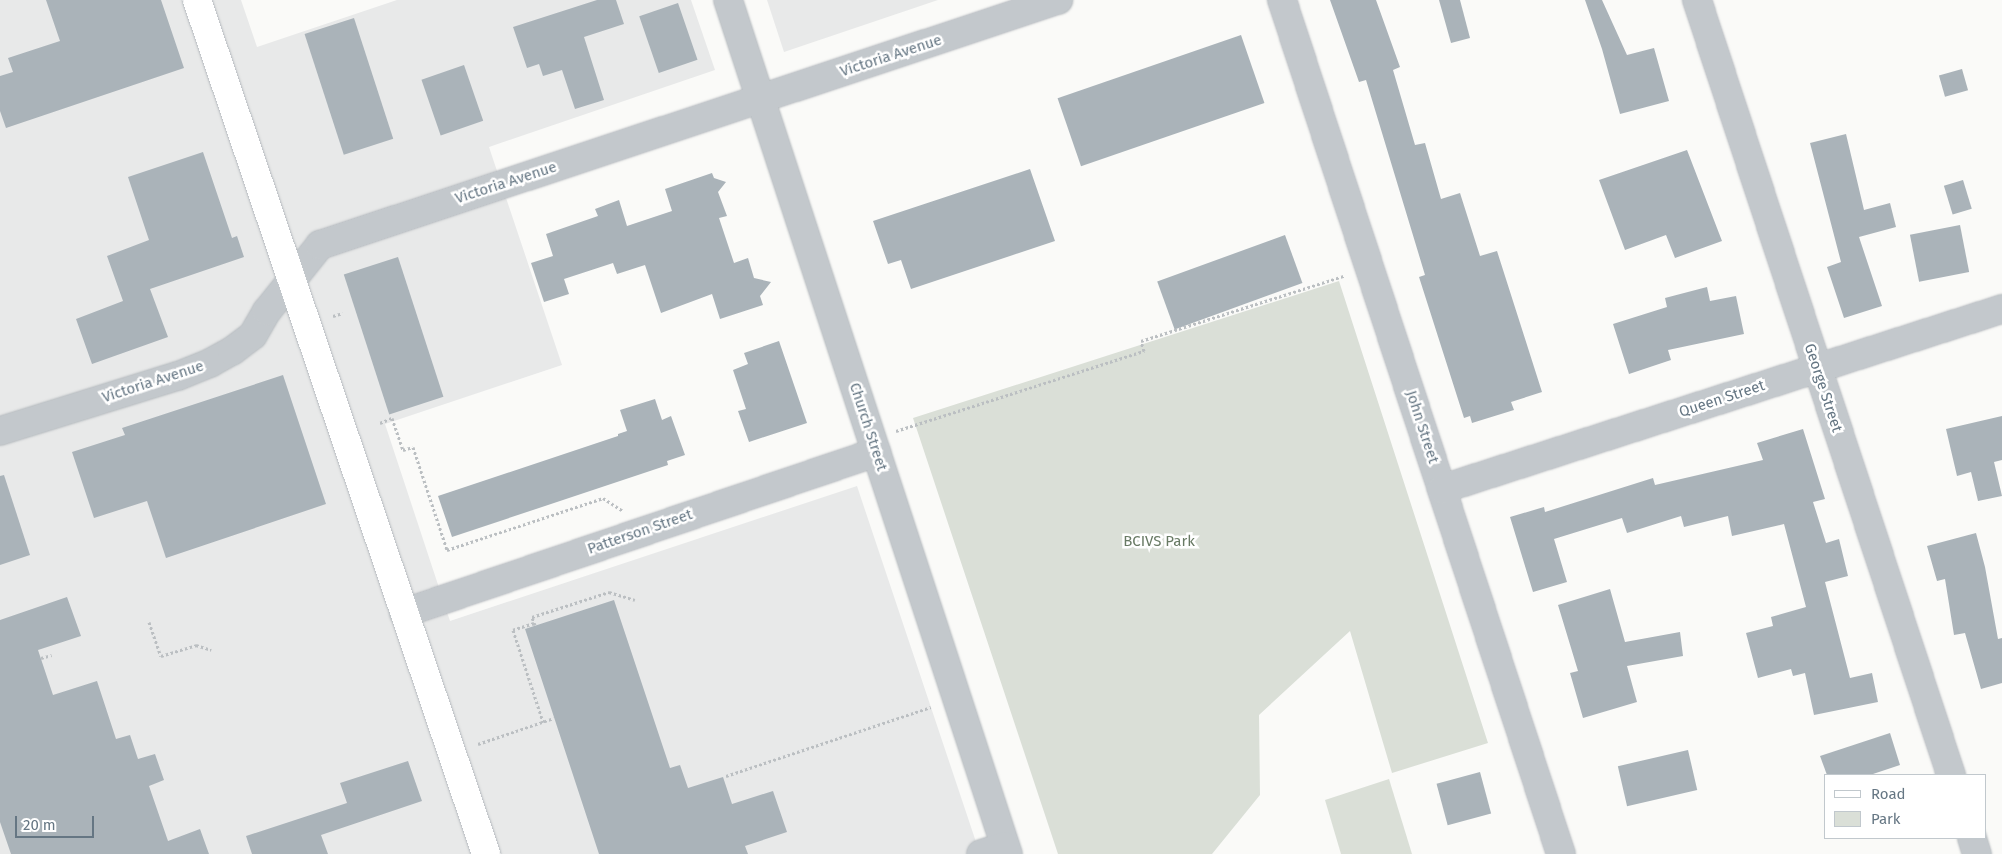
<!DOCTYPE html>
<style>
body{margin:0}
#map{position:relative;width:2002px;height:854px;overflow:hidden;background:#fafaf8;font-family:"Fira Sans",sans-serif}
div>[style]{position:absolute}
.built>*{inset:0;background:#e8e9e9}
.green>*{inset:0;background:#dadfd7}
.building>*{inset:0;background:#aab3b9;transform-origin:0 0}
.path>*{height:3px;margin-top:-1.5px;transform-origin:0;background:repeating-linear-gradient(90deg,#bbbfc2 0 2.5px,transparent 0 5px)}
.roads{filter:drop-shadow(0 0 1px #b5babe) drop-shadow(0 0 1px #b5babe)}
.minor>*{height:28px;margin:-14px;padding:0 14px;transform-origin:14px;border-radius:14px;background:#c3c8cc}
.major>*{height:28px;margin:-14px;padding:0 14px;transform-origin:14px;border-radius:14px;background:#fff}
span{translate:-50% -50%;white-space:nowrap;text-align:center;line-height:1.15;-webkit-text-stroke:5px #fff;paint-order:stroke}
.street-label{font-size:15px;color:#657683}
.park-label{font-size:15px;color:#687a64}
.legend{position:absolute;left:1824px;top:774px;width:162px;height:65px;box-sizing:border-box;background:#fff;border:1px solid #c1c8cd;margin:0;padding:6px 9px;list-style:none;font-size:15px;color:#657683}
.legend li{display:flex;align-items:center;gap:10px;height:25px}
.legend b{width:25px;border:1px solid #c1c8cd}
.scale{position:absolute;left:15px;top:816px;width:79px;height:22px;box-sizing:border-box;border:2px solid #657683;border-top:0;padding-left:6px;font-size:15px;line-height:18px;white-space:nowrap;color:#657683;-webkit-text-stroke:4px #fff;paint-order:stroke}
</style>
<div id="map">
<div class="built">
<div style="clip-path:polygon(0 0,241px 0,257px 47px,397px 0,691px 0,715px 70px,489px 147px,562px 365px,385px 424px,450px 621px,857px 486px,980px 854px,0 854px)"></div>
<div style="clip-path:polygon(767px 0,938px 0,784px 52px)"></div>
</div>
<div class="green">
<div style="clip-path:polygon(1339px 281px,1488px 743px,1392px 773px,1350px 631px,1259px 715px,1260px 795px,1212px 854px,1058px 854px,913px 418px)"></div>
<div style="clip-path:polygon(1389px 779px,1412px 854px,1341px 854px,1325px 800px)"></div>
</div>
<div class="building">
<div style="clip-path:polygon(46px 0,161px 0,184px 68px,6px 128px,0 111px,0 76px,13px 72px,8px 58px,60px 41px)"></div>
<div style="clip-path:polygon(597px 0,616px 0,624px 24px,584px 37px,604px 100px,575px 109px,562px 70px,543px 76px,539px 64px,527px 68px,513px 27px)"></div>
<div style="clip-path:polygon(1330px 0,1376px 0,1400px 67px,1393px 70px,1415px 145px,1425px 143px,1441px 199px,1460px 193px,1480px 256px,1497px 251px,1542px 392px,1511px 402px,1514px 410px,1472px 423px,1470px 416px,1464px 418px,1419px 277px,1425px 275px,1366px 80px,1359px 82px)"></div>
<div style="clip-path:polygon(1439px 0,1460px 0,1470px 38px,1451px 43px)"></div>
<div style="clip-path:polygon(1585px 0,1602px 0,1627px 55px,1654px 48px,1669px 101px,1620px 114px,1602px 49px)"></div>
<div style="left:678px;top:3px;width:60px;height:41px;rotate:71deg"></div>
<div style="left:354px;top:18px;width:127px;height:52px;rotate:72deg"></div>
<div style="left:1241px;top:35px;width:72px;height:194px;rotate:71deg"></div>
<div style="left:464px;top:65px;width:59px;height:45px;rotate:71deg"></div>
<div style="left:1962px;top:69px;width:22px;height:24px;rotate:74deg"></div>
<div style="clip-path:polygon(1846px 134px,1864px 210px,1890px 203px,1896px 227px,1859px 237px,1882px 306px,1844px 318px,1827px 267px,1841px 262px,1810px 143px)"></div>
<div style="clip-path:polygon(1687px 150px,1722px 241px,1675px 258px,1666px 235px,1625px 250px,1599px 180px)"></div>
<div style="clip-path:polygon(203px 152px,232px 238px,237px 236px,244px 257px,150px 289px,168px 337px,92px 364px,76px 319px,123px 301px,107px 256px,149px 240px,128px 177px)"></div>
<div style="clip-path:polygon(1030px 169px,1055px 241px,911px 289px,901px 260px,888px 264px,873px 221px)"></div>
<div style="clip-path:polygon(712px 173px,714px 178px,726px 182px,718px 192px,727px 216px,719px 218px,734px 263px,748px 258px,754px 278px,771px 282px,760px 296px,763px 305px,720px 319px,712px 294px,661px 313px,645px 265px,617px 274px,613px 263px,564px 279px,569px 294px,544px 302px,531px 263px,553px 256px,546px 234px,598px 216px,595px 209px,619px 200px,627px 226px,672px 211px,665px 189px)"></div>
<div style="left:1963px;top:180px;width:30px;height:20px;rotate:73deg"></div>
<div style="left:1960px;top:225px;width:48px;height:51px;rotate:79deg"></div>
<div style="left:1285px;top:235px;width:51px;height:136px;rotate:70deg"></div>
<div style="left:398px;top:257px;width:147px;height:57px;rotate:72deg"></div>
<div style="clip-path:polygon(1707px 287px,1710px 301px,1736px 296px,1744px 334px,1668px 350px,1671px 360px,1629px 374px,1613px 324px,1667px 307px,1665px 298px)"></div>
<div style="clip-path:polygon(779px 341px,807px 423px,749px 442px,738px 411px,746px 409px,733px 370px,748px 364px,744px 353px)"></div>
<div style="clip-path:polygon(283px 375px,326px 504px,166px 558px,147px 501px,94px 518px,72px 452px,125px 435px,122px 428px)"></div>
<div style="clip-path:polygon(655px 399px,662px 420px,671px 416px,685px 455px,667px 461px,668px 465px,452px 537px,438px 496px,618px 436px,618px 434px,627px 431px,620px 410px)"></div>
<div style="clip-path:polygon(2002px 416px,2002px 460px,1994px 462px,2002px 496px,1978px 501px,1971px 472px,1957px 476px,1946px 429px)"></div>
<div style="clip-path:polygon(1803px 429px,1825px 499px,1813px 502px,1826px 543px,1839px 539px,1848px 576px,1825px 582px,1850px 678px,1872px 673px,1878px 702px,1814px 715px,1805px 673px,1793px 676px,1791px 669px,1758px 678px,1746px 633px,1773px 626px,1771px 617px,1806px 607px,1784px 524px,1732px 536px,1728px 516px,1684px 527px,1681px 516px,1627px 533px,1622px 518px,1554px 539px,1567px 582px,1533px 592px,1510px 517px,1544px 507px,1545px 512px,1653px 478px,1655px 485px,1763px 460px,1757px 443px)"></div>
<div style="clip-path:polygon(4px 475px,30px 555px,0 565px,0 476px)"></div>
<div style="clip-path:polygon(1976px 533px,1985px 567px,1998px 639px,2002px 638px,2002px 683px,1981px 689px,1965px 633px,1954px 635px,1945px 579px,1937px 581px,1927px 546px)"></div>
<div style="clip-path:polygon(1610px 589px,1625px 642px,1680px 632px,1683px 656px,1627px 666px,1637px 702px,1583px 718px,1570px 673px,1578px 671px,1558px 605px)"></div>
<div style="clip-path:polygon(67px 597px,81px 636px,38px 650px,53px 695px,97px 681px,116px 739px,130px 735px,138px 759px,155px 754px,164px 780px,149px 786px,168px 841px,200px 829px,209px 854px,11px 854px,0 822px,0 620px)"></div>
<div style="clip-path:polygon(614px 600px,670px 768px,680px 765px,688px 788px,723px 777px,732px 804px,773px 791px,787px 832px,745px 846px,748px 854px,599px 854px,525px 629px)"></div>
<div style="clip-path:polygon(1890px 733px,1900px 765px,1870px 775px,1827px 775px,1820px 756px)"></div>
<div style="left:1688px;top:750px;width:41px;height:72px;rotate:77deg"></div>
<div style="clip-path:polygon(408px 761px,422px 801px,321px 835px,328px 854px,252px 854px,246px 836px,347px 803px,340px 783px)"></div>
<div style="left:1480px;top:772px;width:43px;height:45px;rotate:75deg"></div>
</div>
<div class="path">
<div style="left:333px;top:316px;width:10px;rotate:-17deg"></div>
<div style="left:380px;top:423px;width:13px;rotate:-23deg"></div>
<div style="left:392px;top:418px;width:34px;rotate:71deg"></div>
<div style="left:403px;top:450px;width:10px;rotate:-17deg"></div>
<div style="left:413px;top:447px;width:108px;rotate:71.7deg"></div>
<div style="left:447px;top:550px;width:164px;rotate:-18.4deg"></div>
<div style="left:603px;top:498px;width:24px;rotate:33deg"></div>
<div style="left:896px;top:431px;width:261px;rotate:-17.9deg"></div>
<div style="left:1144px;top:351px;width:10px;rotate:-107deg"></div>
<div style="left:1141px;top:341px;width:213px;rotate:-17.8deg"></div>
<div style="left:149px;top:622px;width:36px;rotate:71deg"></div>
<div style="left:161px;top:656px;width:37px;rotate:-17deg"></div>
<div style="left:196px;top:645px;width:16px;rotate:18deg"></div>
<div style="left:534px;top:623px;width:22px;rotate:162deg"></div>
<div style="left:513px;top:630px;width:97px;rotate:71.9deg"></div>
<div style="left:535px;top:625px;width:9px;rotate:-111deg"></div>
<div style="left:532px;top:617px;width:81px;rotate:-18deg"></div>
<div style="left:609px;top:592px;width:27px;rotate:17deg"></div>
<div style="left:41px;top:658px;width:11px;rotate:-15deg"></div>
<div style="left:478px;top:744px;width:80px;rotate:-18.9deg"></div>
<div style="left:726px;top:776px;width:216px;rotate:-18.6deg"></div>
</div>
<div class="roads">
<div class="minor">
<div style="left:728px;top:0;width:899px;rotate:71.85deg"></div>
<div style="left:1282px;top:0;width:898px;rotate:71.91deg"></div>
<div style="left:1697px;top:0;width:816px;rotate:71.85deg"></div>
<div style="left:0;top:431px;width:186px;rotate:-17.2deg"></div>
<div style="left:178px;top:376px;width:35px;rotate:-22deg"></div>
<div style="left:210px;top:363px;width:25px;rotate:-29deg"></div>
<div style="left:232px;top:351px;width:26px;rotate:-37deg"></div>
<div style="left:253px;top:335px;width:28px;rotate:-60deg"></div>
<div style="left:267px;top:311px;width:85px;rotate:-51.2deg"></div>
<div style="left:320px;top:245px;width:778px;rotate:-18.37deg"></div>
<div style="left:1442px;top:489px;width:588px;rotate:-17.82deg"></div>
<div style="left:404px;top:613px;width:499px;rotate:-18.8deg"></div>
<div style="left:1972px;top:838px;width:17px;rotate:73deg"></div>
<div style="left:981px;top:854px;width:25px;rotate:-18deg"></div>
</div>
<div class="major">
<div style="left:197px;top:0;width:902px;rotate:71.3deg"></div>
</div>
</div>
<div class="street-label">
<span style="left:891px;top:56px;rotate:-18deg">Victoria Avenue</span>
<span style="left:506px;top:183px;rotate:-18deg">Victoria Avenue</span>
<span style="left:153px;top:382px;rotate:-18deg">Victoria Avenue</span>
<span style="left:1823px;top:388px;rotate:72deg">George Street</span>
<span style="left:1722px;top:399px;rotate:-18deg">Queen Street</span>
<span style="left:868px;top:427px;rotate:72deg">Church Street</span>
<span style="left:1422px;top:427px;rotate:72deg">John Street</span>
<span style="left:640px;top:532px;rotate:-19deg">Patterson Street</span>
</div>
<div class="park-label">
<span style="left:1159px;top:542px">BCIVS Park</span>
</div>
<ul class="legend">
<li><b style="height:6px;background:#fff"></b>Road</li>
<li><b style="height:14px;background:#dadfd7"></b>Park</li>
</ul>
<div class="scale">20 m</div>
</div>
